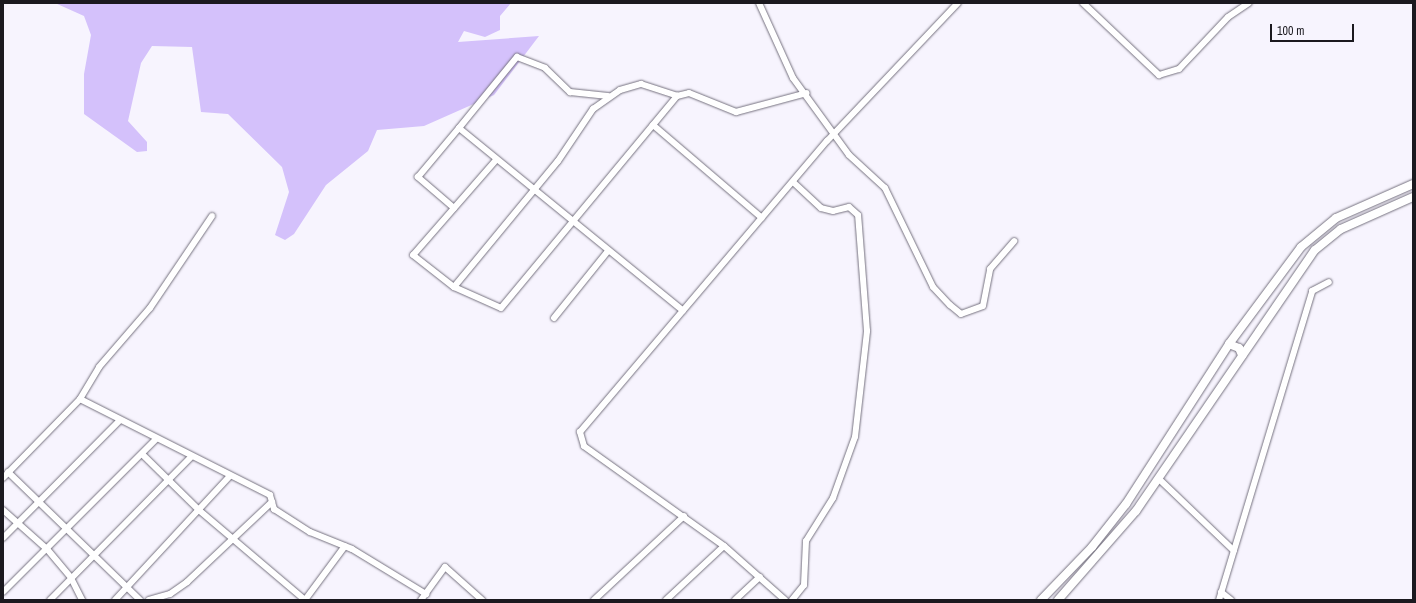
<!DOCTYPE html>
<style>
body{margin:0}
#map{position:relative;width:1416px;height:603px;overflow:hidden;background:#f7f4fe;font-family:"Archivo Narrow",sans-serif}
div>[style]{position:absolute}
.green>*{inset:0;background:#d4c1fb}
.roads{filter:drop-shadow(0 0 1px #75717f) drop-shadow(0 0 1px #75717f)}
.minor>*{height:6px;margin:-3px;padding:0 3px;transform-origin:3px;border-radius:3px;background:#fff}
.tertiary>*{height:8px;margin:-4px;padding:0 4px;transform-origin:4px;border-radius:4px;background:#fff}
span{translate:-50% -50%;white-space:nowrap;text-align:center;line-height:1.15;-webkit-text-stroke:3.5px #f7f4fe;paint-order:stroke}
.frame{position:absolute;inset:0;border:4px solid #1b191f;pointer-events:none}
.scale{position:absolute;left:1270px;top:24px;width:84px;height:18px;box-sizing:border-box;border:2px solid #1b191f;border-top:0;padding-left:5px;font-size:12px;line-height:14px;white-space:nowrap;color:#1b191f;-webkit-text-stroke:3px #f7f4fe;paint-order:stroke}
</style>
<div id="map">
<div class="green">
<div style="clip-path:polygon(55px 3px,511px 3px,500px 16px,500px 30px,485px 37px,464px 31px,458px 42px,539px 36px,494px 95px,424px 126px,377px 130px,368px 151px,326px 185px,294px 234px,285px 240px,275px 235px,289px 192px,282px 167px,228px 114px,201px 112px,192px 47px,152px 46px,141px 63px,128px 121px,147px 142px,147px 151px,137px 152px,84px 114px,84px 74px,91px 35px,84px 16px)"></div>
</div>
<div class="roads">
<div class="minor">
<div style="left:759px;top:3px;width:82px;rotate:65.6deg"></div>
<div style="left:793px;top:78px;width:95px;rotate:54deg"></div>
<div style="left:849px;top:155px;width:49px;rotate:42.5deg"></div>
<div style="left:885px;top:188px;width:110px;rotate:64.1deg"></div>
<div style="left:933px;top:287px;width:25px;rotate:47deg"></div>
<div style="left:950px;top:305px;width:14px;rotate:39deg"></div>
<div style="left:961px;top:314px;width:23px;rotate:-20deg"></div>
<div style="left:983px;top:306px;width:38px;rotate:-79deg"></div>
<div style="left:990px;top:269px;width:37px;rotate:-49deg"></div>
<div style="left:1083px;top:3px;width:105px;rotate:43.5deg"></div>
<div style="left:1159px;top:75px;width:21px;rotate:-17deg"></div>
<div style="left:1179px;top:69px;width:71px;rotate:-46.7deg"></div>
<div style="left:1228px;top:17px;width:25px;rotate:-34deg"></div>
<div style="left:653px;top:125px;width:143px;rotate:40.5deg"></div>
<div style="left:459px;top:128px;width:92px;rotate:-50.8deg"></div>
<div style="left:517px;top:57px;width:30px;rotate:21deg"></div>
<div style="left:545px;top:68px;width:35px;rotate:44deg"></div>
<div style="left:570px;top:92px;width:38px;rotate:6deg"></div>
<div style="left:496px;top:160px;width:126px;rotate:131.1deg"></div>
<div style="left:413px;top:255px;width:52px;rotate:38deg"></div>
<div style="left:454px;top:287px;width:163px;rotate:-50.5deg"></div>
<div style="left:558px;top:161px;width:63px;rotate:-56.1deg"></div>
<div style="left:593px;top:109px;width:33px;rotate:-35deg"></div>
<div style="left:620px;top:90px;width:22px;rotate:-16deg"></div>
<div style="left:641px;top:84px;width:38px;rotate:18deg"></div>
<div style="left:677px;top:96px;width:12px;rotate:-14deg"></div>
<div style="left:689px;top:93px;width:51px;rotate:22deg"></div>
<div style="left:736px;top:112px;width:73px;rotate:-15deg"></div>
<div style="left:454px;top:208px;width:48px;rotate:-139.3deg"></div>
<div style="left:418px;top:177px;width:64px;rotate:-50.1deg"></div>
<div style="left:459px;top:128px;width:289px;rotate:39.2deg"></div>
<div style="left:454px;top:287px;width:51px;rotate:24.1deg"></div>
<div style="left:501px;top:308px;width:276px;rotate:-50.3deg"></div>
<div style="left:554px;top:318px;width:85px;rotate:-51.2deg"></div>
<div style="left:80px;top:399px;width:213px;rotate:26.8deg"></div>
<div style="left:270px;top:495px;width:15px;rotate:74deg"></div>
<div style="left:274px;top:509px;width:43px;rotate:32.6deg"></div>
<div style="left:310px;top:532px;width:45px;rotate:22deg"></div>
<div style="left:352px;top:549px;width:87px;rotate:31.3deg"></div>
<div style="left:142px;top:454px;width:81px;rotate:44.5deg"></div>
<div style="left:200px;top:511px;width:138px;rotate:40.3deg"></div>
<div style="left:8px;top:472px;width:184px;rotate:44.1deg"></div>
<div style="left:3px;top:478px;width:110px;rotate:-45.7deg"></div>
<div style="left:80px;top:399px;width:37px;rotate:-59deg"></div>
<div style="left:99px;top:367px;width:78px;rotate:-49.2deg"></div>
<div style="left:150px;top:308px;width:111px;rotate:-56deg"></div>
<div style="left:1158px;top:478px;width:105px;rotate:43.8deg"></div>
<div style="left:3px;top:510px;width:59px;rotate:41.6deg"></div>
<div style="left:47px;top:549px;width:38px;rotate:50deg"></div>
<div style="left:71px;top:578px;width:25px;rotate:63deg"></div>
<div style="left:3px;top:538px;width:166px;rotate:-45.2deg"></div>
<div style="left:3px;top:592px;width:216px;rotate:-45deg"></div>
<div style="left:1221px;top:592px;width:13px;rotate:39deg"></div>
<div style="left:50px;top:600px;width:201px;rotate:-45.4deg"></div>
<div style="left:115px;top:600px;width:168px;rotate:-47.2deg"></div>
<div style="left:149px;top:600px;width:22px;rotate:-16deg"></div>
<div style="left:170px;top:594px;width:21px;rotate:-35deg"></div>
<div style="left:187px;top:582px;width:117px;rotate:-43.3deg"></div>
<div style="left:305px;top:600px;width:67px;rotate:-53.5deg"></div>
<div style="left:421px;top:600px;width:41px;rotate:-54deg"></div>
<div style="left:445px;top:567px;width:50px;rotate:41.7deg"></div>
<div style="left:594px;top:600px;width:123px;rotate:-43deg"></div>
<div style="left:666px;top:600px;width:79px;rotate:-43deg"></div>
<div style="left:735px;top:600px;width:34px;rotate:-43deg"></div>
<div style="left:785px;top:600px;width:81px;rotate:-138.5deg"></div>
<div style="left:724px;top:546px;width:172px;rotate:-144.5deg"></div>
<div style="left:584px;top:446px;width:15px;rotate:-106deg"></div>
<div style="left:580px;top:432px;width:382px;rotate:-49.7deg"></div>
<div style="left:827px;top:141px;width:190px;rotate:-46.5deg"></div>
<div style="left:792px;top:600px;width:19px;rotate:-51deg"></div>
<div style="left:804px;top:585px;width:44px;rotate:-87.4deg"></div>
<div style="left:806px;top:541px;width:51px;rotate:-57.9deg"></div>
<div style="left:833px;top:498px;width:65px;rotate:-70.2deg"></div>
<div style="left:855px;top:437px;width:107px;rotate:-83.5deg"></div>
<div style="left:867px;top:331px;width:116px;rotate:-94.4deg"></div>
<div style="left:858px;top:215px;width:12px;rotate:-138deg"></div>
<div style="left:849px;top:207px;width:16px;rotate:166deg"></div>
<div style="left:833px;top:211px;width:12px;rotate:-166deg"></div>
<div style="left:821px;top:208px;width:38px;rotate:-137deg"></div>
<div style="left:1219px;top:600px;width:323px;rotate:-73.2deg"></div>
<div style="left:1312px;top:291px;width:19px;rotate:-28deg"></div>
</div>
<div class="tertiary">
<div style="left:1229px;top:344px;width:11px;rotate:22deg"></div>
<div style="left:1239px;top:348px;width:8px;rotate:67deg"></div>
<div style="left:1041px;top:600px;width:74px;rotate:-46.1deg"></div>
<div style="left:1092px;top:547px;width:55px;rotate:-51.7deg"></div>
<div style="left:1126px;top:504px;width:190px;rotate:-57.2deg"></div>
<div style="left:1229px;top:344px;width:121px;rotate:-53.4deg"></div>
<div style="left:1301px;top:247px;width:45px;rotate:-39.6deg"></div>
<div style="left:1336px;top:218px;width:84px;rotate:-23.8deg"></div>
<div style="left:1058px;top:600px;width:118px;rotate:-48.8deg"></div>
<div style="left:1136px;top:511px;width:316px;rotate:-55.6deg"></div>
<div style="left:1315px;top:250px;width:33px;rotate:-39deg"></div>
<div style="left:1341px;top:229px;width:79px;rotate:-24deg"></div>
</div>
</div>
<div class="frame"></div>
<div class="scale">100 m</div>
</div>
